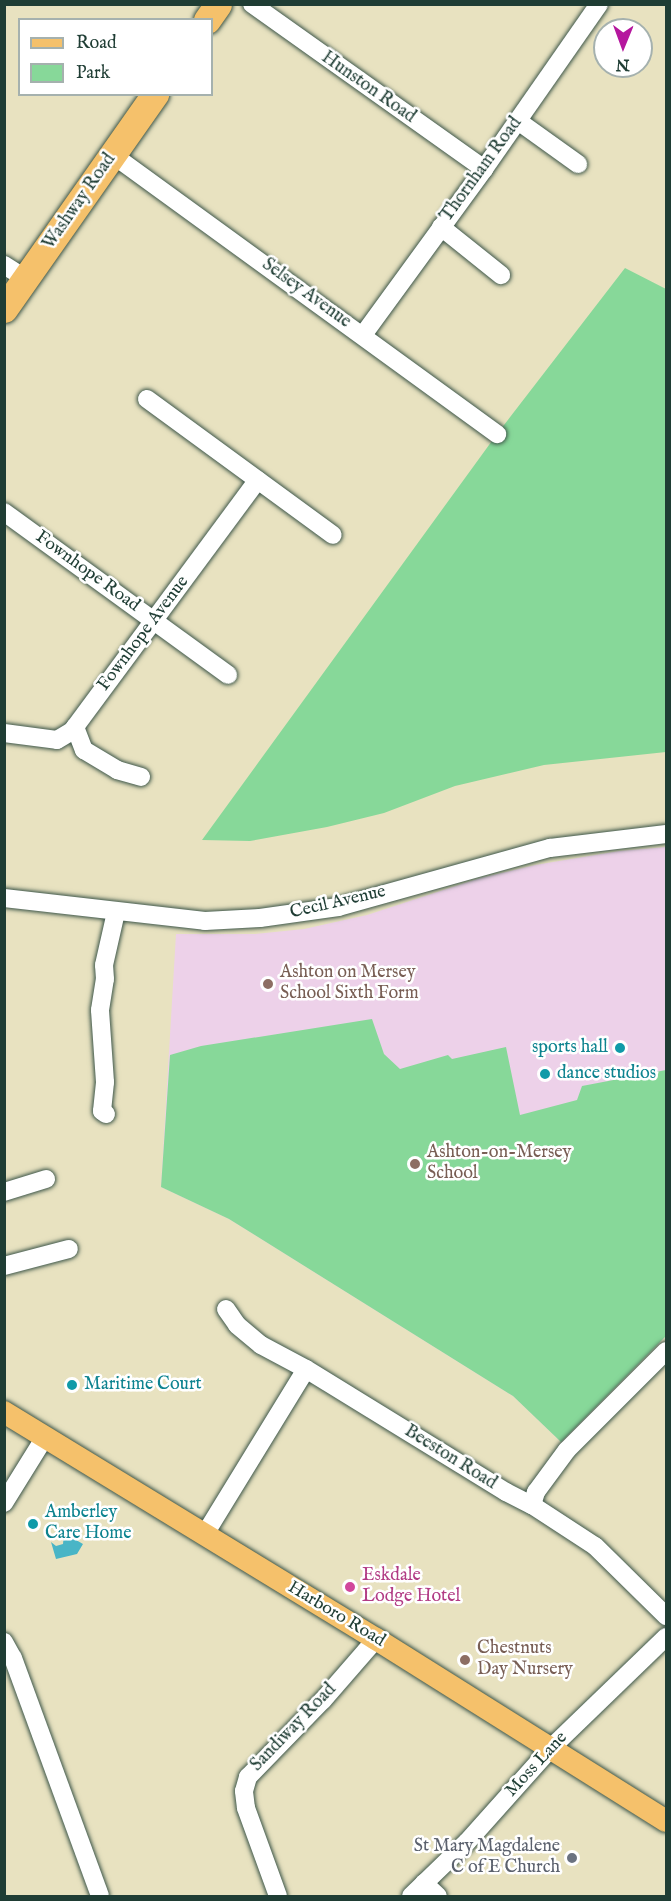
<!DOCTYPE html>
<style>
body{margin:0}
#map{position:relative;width:671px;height:1901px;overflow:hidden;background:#e8e2c0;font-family:"IM FELL English",serif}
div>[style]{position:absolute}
.built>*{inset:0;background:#edd1e9}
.green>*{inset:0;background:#87d899}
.water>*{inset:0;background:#49b5c6}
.roads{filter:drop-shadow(0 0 2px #3d5649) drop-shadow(0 0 2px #3d5649)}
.minor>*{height:18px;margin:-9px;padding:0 9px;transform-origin:9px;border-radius:9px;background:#fff}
.major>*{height:22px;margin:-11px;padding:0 11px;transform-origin:11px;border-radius:11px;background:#f5c16b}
.highway>*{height:27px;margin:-13.5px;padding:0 13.5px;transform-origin:13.5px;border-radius:13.5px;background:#f5c16b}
.dots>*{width:16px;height:16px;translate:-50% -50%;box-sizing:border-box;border:3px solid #fff;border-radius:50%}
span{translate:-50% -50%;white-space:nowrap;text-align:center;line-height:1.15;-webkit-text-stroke:5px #fff;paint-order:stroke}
.street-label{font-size:18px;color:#1f3d34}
.education-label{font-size:18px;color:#785e54}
.left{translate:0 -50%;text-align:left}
.culture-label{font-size:18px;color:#0d838f}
.right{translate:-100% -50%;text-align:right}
.hotel-label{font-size:18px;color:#b23c85}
.worship-label{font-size:18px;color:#5b616d}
.frame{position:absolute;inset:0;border:6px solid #1f3d34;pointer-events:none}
.legend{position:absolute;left:18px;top:18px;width:195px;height:78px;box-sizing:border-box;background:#fff;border:2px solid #a5b1ae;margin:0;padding:8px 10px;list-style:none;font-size:18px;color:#1f3d34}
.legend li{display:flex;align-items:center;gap:12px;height:30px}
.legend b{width:30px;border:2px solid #a5b1ae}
.north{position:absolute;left:593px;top:18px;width:60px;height:60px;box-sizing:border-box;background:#fff;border:2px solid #a5b1ae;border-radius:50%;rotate:181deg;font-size:16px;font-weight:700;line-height:24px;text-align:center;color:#1f3d34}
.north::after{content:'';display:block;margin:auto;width:21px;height:27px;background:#b5179e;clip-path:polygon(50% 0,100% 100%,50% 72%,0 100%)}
</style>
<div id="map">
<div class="built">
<div style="clip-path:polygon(666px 847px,666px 1336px,561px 1442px,513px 1396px,229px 1219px,161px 1187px,176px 934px,255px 934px,304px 929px,367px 915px,480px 878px,535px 865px,619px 851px)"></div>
</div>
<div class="green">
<div style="clip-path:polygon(625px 268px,666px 289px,666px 752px,544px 765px,455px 786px,384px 813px,327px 827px,250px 841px,202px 840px,497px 434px)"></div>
<div style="clip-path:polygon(372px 1019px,384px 1054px,400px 1069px,448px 1055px,452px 1059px,506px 1047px,520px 1115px,577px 1100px,582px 1086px,666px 1070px,666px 1336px,561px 1442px,513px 1396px,229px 1219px,161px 1187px,170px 1055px,201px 1046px)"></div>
</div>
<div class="water">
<div style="clip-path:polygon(64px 1533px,83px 1544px,77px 1554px,56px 1559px,51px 1542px,56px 1546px,63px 1544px)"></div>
</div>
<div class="roads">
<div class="minor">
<div style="left:252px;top:4px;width:285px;rotate:35.4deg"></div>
<div style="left:518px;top:121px;width:74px;rotate:35.6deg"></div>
<div style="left:113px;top:155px;width:475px;rotate:36deg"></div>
<div style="left:441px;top:227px;width:77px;rotate:38.7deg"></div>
<div style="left:4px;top:265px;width:26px;rotate:32deg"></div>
<div style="left:363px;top:335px;width:205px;rotate:-53.9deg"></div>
<div style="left:484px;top:169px;width:201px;rotate:-55.1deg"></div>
<div style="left:147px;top:399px;width:230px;rotate:36.2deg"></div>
<div style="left:4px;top:512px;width:277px;rotate:36deg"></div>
<div style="left:75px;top:727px;width:25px;rotate:69deg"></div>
<div style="left:84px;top:750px;width:39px;rotate:31deg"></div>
<div style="left:117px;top:770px;width:25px;rotate:16deg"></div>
<div style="left:4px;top:733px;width:53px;rotate:7.5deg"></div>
<div style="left:57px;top:740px;width:17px;rotate:-31deg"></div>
<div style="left:72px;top:731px;width:312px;rotate:-53.5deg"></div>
<div style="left:4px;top:898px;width:202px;rotate:6.5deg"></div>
<div style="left:205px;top:921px;width:55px;rotate:-3.1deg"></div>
<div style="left:260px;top:918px;width:79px;rotate:-8deg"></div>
<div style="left:338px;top:907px;width:220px;rotate:-15.6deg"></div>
<div style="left:550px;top:848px;width:117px;rotate:-6.9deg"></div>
<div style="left:106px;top:1114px;width:5px;rotate:-143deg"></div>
<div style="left:102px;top:1111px;width:29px;rotate:-84deg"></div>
<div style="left:105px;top:1082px;width:72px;rotate:-94deg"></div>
<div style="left:100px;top:1010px;width:31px;rotate:-81deg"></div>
<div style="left:105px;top:979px;width:14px;rotate:-94deg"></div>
<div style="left:104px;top:965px;width:54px;rotate:-77.2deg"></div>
<div style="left:4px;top:1192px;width:44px;rotate:-17.2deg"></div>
<div style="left:4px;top:1266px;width:67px;rotate:-14.7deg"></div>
<div style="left:226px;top:1309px;width:19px;rotate:55deg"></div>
<div style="left:237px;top:1325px;width:31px;rotate:40deg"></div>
<div style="left:261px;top:1345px;width:51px;rotate:28.1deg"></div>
<div style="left:306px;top:1369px;width:235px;rotate:31.6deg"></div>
<div style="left:506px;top:1492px;width:29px;rotate:27deg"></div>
<div style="left:532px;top:1505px;width:75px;rotate:33.1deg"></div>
<div style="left:595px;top:1546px;width:100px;rotate:44.6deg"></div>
<div style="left:4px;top:1503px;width:78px;rotate:-58.2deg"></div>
<div style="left:532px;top:1505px;width:14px;rotate:-73deg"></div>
<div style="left:536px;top:1492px;width:52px;rotate:-53.6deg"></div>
<div style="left:567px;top:1450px;width:140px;rotate:-45deg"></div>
<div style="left:205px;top:1534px;width:193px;rotate:-58.5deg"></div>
<div style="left:4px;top:1642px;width:18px;rotate:61deg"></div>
<div style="left:13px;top:1658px;width:253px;rotate:69.9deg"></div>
<div style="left:424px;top:1883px;width:19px;rotate:43deg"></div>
<div style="left:278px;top:1896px;width:94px;rotate:-110deg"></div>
<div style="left:246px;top:1808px;width:17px;rotate:-97deg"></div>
<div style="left:244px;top:1791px;width:15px;rotate:-74deg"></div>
<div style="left:248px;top:1777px;width:107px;rotate:-45.8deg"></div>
<div style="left:323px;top:1700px;width:81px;rotate:-49deg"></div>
<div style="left:411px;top:1896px;width:78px;rotate:-44deg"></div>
<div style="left:467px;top:1842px;width:126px;rotate:-48.2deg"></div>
<div style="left:551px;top:1748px;width:160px;rotate:-44deg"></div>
</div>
<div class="major">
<div style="left:4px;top:1412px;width:436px;rotate:31.4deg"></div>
<div style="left:376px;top:1639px;width:342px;rotate:32.1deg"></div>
</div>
<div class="highway">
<div style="left:207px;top:20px;width:19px;rotate:-55deg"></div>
<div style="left:4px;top:309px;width:263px;rotate:-54.9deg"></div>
</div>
</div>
<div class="dots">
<div style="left:268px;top:984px;background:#8d6e63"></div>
<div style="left:620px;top:1048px;background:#0f9aa8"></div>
<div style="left:545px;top:1074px;background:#0f9aa8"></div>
<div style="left:415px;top:1164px;background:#8d6e63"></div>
<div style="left:72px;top:1385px;background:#0f9aa8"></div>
<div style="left:33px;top:1524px;background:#0f9aa8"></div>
<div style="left:350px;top:1587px;background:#d1479c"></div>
<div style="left:465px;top:1660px;background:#8d6e63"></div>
<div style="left:572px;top:1858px;background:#6b7280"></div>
</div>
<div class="street-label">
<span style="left:368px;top:88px;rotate:35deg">Hunston Road</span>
<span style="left:482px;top:170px;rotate:-54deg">Thornham Road</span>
<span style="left:80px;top:202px;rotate:-55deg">Washway Road</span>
<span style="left:306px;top:294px;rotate:36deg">Selsey Avenue</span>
<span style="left:87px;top:572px;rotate:36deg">Fownhope Road</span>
<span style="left:144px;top:634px;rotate:-53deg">Fownhope Avenue</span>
<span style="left:338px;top:903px;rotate:-13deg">Cecil Avenue</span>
<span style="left:450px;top:1458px;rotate:32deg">Beeston Road</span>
<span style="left:336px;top:1615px;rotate:31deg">Harboro Road</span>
<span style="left:294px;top:1728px;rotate:-46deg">Sandiway Road</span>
<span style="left:537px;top:1765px;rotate:-47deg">Moss Lane</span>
</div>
<div class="education-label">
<span class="left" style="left:280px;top:984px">Ashton on Mersey<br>School Sixth Form</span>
<span class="left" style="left:427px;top:1164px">Ashton-on-Mersey<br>School</span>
<span class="left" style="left:477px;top:1660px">Chestnuts<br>Day Nursery</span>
</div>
<div class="culture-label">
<span class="right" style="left:608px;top:1048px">sports hall</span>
<span class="left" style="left:557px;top:1074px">dance studios</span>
<span class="left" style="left:84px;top:1385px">Maritime Court</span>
<span class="left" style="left:45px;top:1524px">Amberley<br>Care Home</span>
</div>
<div class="hotel-label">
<span class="left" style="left:362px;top:1587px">Eskdale<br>Lodge Hotel</span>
</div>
<div class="worship-label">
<span class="right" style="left:560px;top:1858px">St Mary Magdalene<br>C of E Church</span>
</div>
<div class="frame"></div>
<ul class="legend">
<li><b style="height:8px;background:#f5c16b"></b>Road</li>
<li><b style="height:16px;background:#87d899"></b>Park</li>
</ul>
<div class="north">N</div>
</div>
